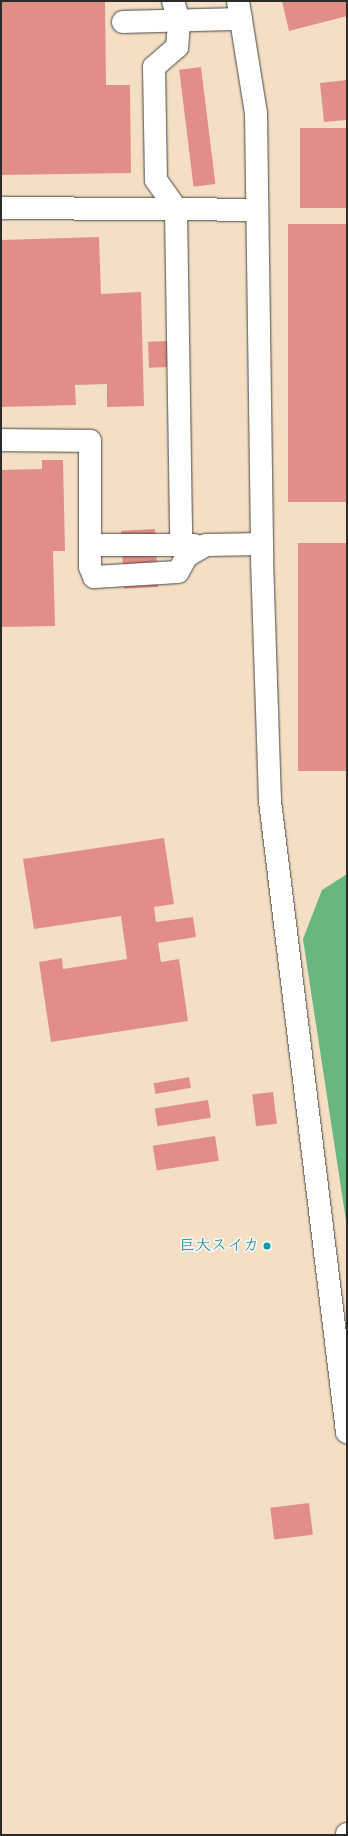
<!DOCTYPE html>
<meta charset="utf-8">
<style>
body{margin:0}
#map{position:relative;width:348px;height:1836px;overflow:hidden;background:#f4dfc4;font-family:Mynerve,"Klee One",sans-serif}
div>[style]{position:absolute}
.forest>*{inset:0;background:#68b680}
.building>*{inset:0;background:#e18e87;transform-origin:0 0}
.roads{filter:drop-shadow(0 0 1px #494642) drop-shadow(0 0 1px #494642)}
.minor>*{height:22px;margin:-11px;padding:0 11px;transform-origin:11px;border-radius:11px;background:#fff}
.dots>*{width:11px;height:11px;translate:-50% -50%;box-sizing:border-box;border:2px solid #f6f6f2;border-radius:50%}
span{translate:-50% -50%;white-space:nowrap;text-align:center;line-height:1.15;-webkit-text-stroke:3.5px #f6f6f2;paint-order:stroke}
.culture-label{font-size:16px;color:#0d838f}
.right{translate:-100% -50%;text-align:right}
.frame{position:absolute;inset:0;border:2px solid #2b2b2b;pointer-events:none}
</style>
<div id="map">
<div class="forest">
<div style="clip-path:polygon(347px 874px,347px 1227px,303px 939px,322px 890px)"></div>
</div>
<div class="building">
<div style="clip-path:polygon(1px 1px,105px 1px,106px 85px,130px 85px,131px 173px,1px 175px)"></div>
<div style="clip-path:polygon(282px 1px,347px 1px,347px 16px,289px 31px)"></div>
<div style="left:201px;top:67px;width:118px;height:22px;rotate:83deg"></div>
<div style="clip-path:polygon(347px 80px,347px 120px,324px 122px,320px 83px)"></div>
<div style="left:347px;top:128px;width:80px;height:47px;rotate:90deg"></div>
<div style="left:347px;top:224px;width:278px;height:59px;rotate:90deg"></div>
<div style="clip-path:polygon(99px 237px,101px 294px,141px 292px,144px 406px,107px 407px,107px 384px,75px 385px,76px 405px,1px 407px,1px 240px)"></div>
<div style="left:168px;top:341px;width:26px;height:20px;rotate:88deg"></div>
<div style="clip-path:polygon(42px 460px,63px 460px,65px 551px,53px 551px,55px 626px,1px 627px,1px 470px,42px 469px)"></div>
<div style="left:155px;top:529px;width:58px;height:34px;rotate:87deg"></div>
<div style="left:347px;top:543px;width:228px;height:49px;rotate:90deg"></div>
<div style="clip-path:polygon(164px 838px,174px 904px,154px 907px,156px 922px,193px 917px,196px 937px,158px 943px,161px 962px,179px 959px,188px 1021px,51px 1042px,39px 962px,62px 958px,63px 969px,127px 959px,121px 916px,34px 929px,23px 859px)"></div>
<div style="left:189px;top:1077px;width:11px;height:36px;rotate:80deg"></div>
<div style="left:273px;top:1092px;width:32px;height:21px;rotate:83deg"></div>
<div style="left:208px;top:1100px;width:18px;height:54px;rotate:81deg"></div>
<div style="left:215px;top:1136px;width:25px;height:63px;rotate:81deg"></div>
<div style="left:309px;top:1503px;width:32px;height:39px;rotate:83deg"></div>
</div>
<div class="roads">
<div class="minor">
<div style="left:173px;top:1px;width:21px;rotate:73deg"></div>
<div style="left:179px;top:21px;width:26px;rotate:94deg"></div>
<div style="left:177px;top:47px;width:30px;rotate:139deg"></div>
<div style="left:154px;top:67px;width:113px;rotate:89deg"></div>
<div style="left:156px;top:180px;width:35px;rotate:55deg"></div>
<div style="left:176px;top:209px;width:336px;rotate:89.1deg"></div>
<div style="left:238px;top:1px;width:114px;rotate:80.9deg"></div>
<div style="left:256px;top:114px;width:446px;rotate:89.2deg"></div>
<div style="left:262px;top:560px;width:241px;rotate:88.1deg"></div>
<div style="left:270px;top:801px;width:636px;rotate:83.04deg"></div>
<div style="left:123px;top:22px;width:118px;rotate:-1.5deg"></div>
<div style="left:1px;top:208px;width:256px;rotate:0.4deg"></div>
<div style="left:1px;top:440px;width:89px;rotate:0.6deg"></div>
<div style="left:90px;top:441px;width:126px;rotate:90deg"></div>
<div style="left:90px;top:567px;width:11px;rotate:68deg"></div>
<div style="left:94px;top:577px;width:84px;rotate:-3.4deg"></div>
<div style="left:178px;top:572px;width:18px;rotate:-61deg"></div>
<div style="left:187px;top:556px;width:22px;rotate:-30deg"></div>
<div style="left:206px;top:545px;width:56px;rotate:-1deg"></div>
<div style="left:91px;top:545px;width:103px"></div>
<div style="left:347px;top:1835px;width:1px;rotate:-90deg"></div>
</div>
</div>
<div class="dots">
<div style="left:267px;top:1246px;background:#0f9aa8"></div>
</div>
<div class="culture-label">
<span class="right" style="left:259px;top:1246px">巨大スイカ</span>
</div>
<div class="frame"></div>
</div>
